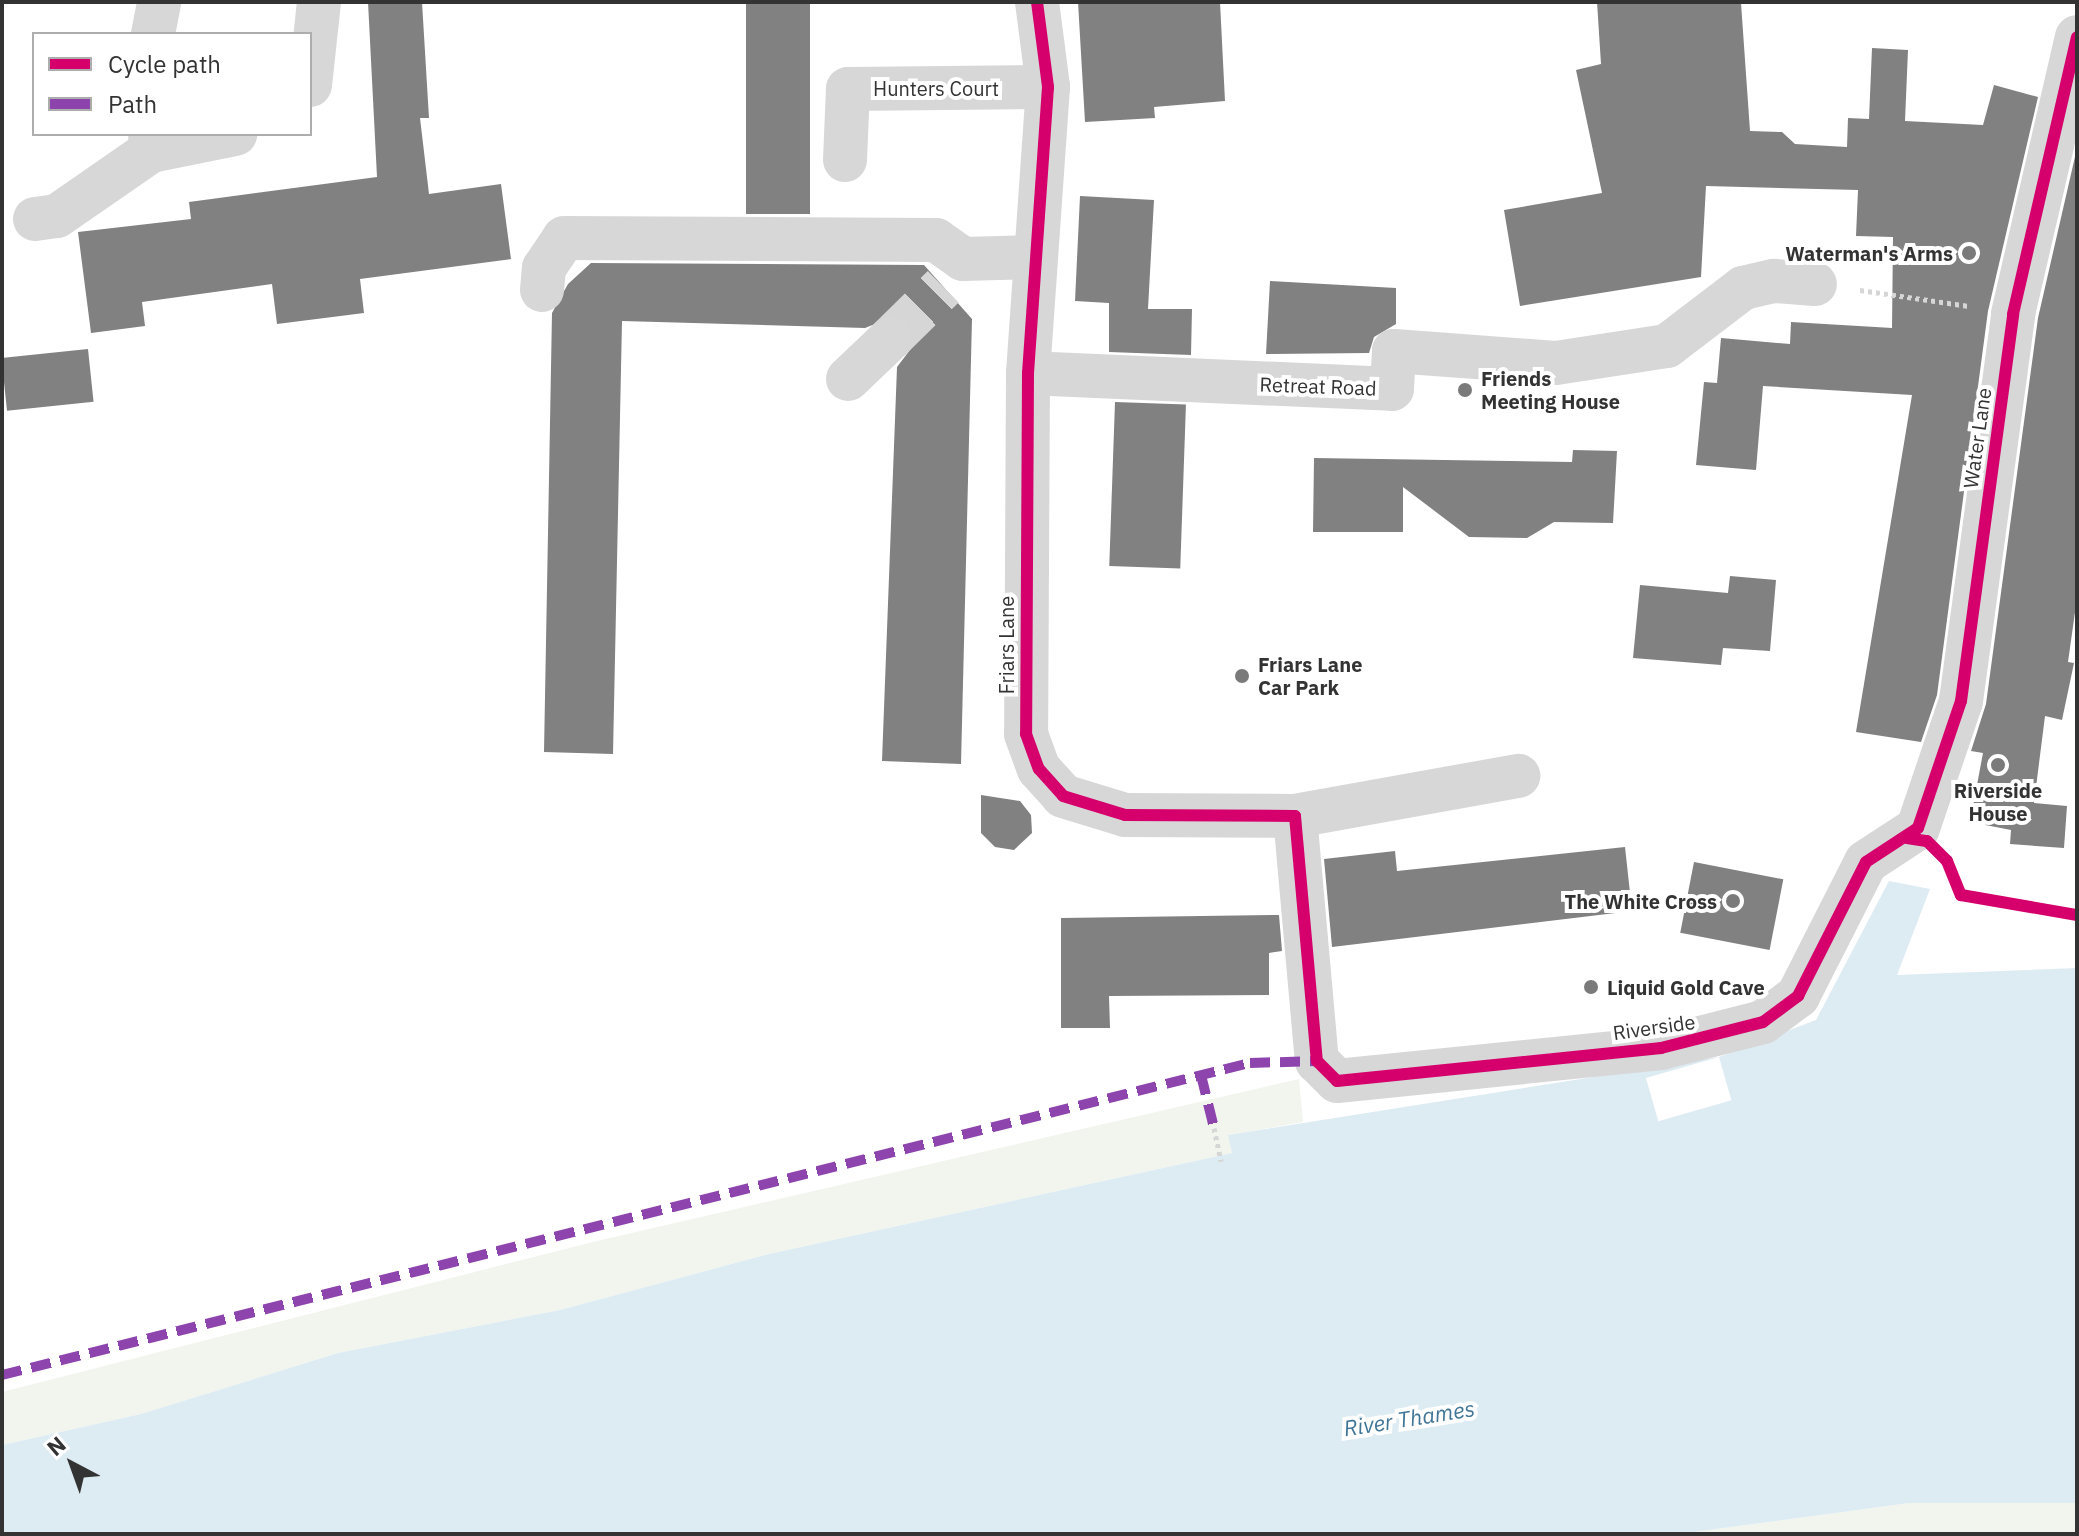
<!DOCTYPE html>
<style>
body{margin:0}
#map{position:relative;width:2079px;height:1536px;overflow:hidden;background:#fff;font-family:"IBM Plex Sans",sans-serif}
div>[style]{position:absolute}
.green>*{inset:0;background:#f1f5ed}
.water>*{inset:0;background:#ddebf3}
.pier>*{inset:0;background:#fff;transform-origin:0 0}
.building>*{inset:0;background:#818181;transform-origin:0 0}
.minor-tunnel>*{height:44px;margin-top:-22px;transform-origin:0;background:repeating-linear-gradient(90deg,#d6d6d6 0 44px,transparent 0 66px)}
.path>*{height:5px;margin-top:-2.5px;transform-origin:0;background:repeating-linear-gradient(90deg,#d6d6d6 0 4px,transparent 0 8px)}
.minor>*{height:44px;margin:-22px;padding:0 22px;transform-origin:22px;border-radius:22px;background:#d7d7d7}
.quiet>*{height:10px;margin-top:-5px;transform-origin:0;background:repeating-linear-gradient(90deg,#8e44ad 0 20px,transparent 0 30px)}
.cycleway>*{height:12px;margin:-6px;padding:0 6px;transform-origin:6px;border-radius:6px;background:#d6006c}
.dots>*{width:22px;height:22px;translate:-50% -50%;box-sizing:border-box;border:4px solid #fff;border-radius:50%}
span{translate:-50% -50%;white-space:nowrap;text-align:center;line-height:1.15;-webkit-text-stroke:8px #fff;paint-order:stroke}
.street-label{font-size:20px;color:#333}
.poi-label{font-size:20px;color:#333;font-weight:700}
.right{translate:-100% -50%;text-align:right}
.left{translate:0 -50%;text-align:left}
.water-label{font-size:22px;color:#3f7597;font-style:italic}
.frame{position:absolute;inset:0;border:4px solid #333;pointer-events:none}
.legend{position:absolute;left:32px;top:32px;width:280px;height:104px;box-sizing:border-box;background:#fff;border:2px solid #adadad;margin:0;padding:10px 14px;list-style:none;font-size:24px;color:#333}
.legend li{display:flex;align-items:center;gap:16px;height:40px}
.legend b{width:40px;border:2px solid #adadad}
.north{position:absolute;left:32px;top:1424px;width:80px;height:80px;-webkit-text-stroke:6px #fff;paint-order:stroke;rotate:319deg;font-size:22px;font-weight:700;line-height:32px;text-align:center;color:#333}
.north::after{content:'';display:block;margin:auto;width:28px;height:36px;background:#333;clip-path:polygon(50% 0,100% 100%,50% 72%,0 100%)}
</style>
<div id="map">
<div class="green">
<div style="clip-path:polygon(1299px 1079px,1303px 1122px,1229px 1135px,1232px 1153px,769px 1254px,560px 1310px,338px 1353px,141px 1414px,2px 1445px,2px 1392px,597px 1241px)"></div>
<div style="clip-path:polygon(2040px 1500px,2077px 1503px,2077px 1534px,1679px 1534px,1909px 1503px)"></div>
</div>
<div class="water">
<div style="clip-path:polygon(1889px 881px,1930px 889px,1897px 975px,2077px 968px,2077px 1503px,1909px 1503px,1679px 1534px,2px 1534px,2px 1445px,141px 1414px,338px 1353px,560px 1310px,769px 1254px,1232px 1153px,1228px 1135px,1719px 1057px,1816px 1020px)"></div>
</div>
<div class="pier">
<div style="left:1719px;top:1057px;width:45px;height:76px;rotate:74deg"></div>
</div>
<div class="building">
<div style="clip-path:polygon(368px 2px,422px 2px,429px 118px,420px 118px,429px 194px,501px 184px,511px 259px,360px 279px,364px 313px,277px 324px,272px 284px,142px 302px,145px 326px,91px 333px,78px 232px,191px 219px,189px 202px,377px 177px)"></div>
<div style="left:746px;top:2px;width:64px;height:212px"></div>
<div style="clip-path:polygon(1078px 2px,1220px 2px,1225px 101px,1154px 107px,1155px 118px,1085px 122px)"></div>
<div style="clip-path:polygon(1597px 2px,1741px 3px,1750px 131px,1782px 132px,1795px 144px,1847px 147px,1848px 118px,1869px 119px,1872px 48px,1908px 50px,1905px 121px,1983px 125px,1994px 85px,2038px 97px,1988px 311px,1937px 695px,1921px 742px,1856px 732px,1912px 395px,1763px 386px,1756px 470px,1696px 465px,1704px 382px,1717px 383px,1721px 338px,1790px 344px,1791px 322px,1892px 328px,1893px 237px,1856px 236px,1858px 190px,1706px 186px,1701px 277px,1520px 306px,1504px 210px,1602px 193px,1576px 70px,1601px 64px)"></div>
<div style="clip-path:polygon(2077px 148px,2077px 598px,2068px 662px,2074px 663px,2062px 720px,2045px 716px,2034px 803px,2067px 806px,2064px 848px,2010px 844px,2011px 830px,1970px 822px,1983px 753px,1971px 751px,1986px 704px,2038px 318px)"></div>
<div style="clip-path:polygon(1080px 196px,1154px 200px,1148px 309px,1192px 309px,1191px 355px,1109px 352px,1109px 303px,1075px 301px)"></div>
<div style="clip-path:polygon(591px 263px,924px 265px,972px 319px,961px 764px,882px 761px,897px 367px,913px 346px,908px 323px,895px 316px,865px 328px,622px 321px,613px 754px,544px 752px,552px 313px,568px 284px)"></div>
<div style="clip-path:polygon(1270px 281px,1396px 288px,1396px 324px,1374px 337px,1369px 353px,1266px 354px)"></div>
<div style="left:88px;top:349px;width:53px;height:87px;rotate:84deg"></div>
<div style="left:1115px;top:402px;width:71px;height:164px;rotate:2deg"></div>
<div style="clip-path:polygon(1573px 450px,1617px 451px,1613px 523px,1554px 522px,1527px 538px,1469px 537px,1403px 487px,1403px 532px,1313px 532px,1314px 458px,1572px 462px)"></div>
<div style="clip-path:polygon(1730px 576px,1776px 580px,1770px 651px,1723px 648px,1721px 665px,1633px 658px,1640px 585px,1728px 593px)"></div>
<div style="clip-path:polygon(981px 795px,1020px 801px,1031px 815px,1032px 833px,1014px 850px,995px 847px,981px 833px)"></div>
<div style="clip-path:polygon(1625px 847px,1632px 911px,1332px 947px,1324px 859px,1395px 851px,1397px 871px)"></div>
<div style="left:1694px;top:862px;width:91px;height:72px;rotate:11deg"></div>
<div style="clip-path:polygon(1279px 915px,1282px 951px,1269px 953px,1269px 995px,1109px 996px,1110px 1028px,1061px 1028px,1061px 918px)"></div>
</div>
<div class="minor-tunnel">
<div style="left:889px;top:340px;width:76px;rotate:-44.5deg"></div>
</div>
<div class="path">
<div style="left:1860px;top:290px;width:110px;rotate:8.4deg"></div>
<div style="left:1214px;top:1128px;width:34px;rotate:78deg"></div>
</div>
<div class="minor">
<div style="left:1037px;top:2px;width:86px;rotate:82.6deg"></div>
<div style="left:1048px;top:87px;width:287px;rotate:94deg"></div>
<div style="left:1028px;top:373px;width:361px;rotate:90.3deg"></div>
<div style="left:1026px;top:734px;width:37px;rotate:70deg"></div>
<div style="left:1039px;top:769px;width:36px;rotate:48deg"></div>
<div style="left:1063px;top:796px;width:65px;rotate:17deg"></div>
<div style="left:1125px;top:815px;width:170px;rotate:0.3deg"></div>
<div style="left:1295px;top:816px;width:246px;rotate:84.9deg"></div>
<div style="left:1317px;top:1061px;width:28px;rotate:45deg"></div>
<div style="left:1337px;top:1081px;width:326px;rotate:-5.8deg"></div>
<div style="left:1661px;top:1048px;width:105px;rotate:-14.3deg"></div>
<div style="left:1763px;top:1022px;width:44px;rotate:-36.6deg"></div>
<div style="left:1798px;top:996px;width:150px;rotate:-63.1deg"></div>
<div style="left:1866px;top:862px;width:62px;rotate:-33.2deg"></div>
<div style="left:1918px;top:828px;width:134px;rotate:-71.3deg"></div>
<div style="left:1961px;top:701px;width:390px;rotate:-82.3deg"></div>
<div style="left:2013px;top:314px;width:284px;rotate:-77deg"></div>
<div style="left:153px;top:34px;width:33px;rotate:-79deg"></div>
<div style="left:310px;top:85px;width:83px;rotate:-83.8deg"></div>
<div style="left:151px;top:151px;width:86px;rotate:-11.4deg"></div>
<div style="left:845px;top:160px;width:71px;rotate:-87.6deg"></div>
<div style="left:848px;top:89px;width:200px;rotate:-0.6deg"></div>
<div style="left:35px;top:219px;width:22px;rotate:-8deg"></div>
<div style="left:57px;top:216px;width:114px;rotate:-34.7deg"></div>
<div style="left:151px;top:151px;width:17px;rotate:-93deg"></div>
<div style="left:542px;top:290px;width:22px;rotate:-85deg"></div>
<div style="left:544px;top:268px;width:36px;rotate:-56deg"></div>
<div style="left:564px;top:238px;width:372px;rotate:0.3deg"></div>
<div style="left:936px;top:240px;width:33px;rotate:35deg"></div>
<div style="left:963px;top:259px;width:70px;rotate:-1.6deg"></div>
<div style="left:1028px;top:373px;width:364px;rotate:2.5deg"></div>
<div style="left:1392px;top:389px;width:38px;rotate:-87deg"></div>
<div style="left:1394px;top:351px;width:162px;rotate:4.2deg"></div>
<div style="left:1556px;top:363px;width:112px;rotate:-8.7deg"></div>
<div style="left:1667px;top:346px;width:96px;rotate:-37.3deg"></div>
<div style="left:1743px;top:288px;width:32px;rotate:-13deg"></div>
<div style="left:1774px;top:281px;width:41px;rotate:4.2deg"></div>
<div style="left:848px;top:379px;width:57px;rotate:-43.6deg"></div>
<div style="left:1295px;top:816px;width:227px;rotate:-10.2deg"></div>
</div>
<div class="quiet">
<div style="left:1201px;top:1075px;width:55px;rotate:76.2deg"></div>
<div style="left:2px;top:1375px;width:1286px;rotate:-14.04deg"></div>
<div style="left:1250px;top:1063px;width:67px;rotate:-1.7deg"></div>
</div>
<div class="cycleway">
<div style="left:1037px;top:2px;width:86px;rotate:82.6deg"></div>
<div style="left:1048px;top:87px;width:287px;rotate:94deg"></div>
<div style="left:1028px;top:373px;width:361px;rotate:90.3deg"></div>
<div style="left:1026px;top:734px;width:37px;rotate:70deg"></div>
<div style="left:1039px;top:769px;width:36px;rotate:48deg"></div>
<div style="left:1063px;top:796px;width:65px;rotate:17deg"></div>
<div style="left:1125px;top:815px;width:170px;rotate:0.3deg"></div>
<div style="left:1295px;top:816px;width:246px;rotate:84.9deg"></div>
<div style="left:1317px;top:1061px;width:28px;rotate:45deg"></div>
<div style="left:1337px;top:1081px;width:326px;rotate:-5.8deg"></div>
<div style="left:1661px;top:1048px;width:105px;rotate:-14.3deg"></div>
<div style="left:1763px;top:1022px;width:44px;rotate:-36.6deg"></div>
<div style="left:1798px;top:996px;width:150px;rotate:-63.1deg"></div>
<div style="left:1866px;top:862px;width:62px;rotate:-33.2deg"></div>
<div style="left:1918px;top:828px;width:134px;rotate:-71.3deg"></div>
<div style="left:1961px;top:701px;width:390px;rotate:-82.3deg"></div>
<div style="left:2013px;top:314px;width:284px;rotate:-77deg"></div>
<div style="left:1907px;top:838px;width:20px;rotate:9deg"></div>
<div style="left:1927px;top:841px;width:28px;rotate:45deg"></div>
<div style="left:1947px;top:861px;width:37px;rotate:68deg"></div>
<div style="left:1961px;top:895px;width:118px;rotate:9.8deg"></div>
</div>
<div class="dots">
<div style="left:1969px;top:253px;background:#7a7a7a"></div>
<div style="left:1465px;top:390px;background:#7a7a7a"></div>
<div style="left:1242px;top:676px;background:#7a7a7a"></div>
<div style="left:1998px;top:765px;background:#7a7a7a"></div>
<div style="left:1733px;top:901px;background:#7a7a7a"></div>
<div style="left:1591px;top:987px;background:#7a7a7a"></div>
</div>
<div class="street-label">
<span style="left:936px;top:88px">Hunters Court</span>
<span style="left:1318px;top:386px;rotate:2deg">Retreat Road</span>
<span style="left:1977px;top:438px;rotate:-82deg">Water Lane</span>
<span style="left:1006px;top:645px;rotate:-90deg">Friars Lane</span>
<span style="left:1654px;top:1027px;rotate:-8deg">Riverside</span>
</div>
<div class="poi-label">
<span class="right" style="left:1953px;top:253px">Waterman's Arms</span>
<span class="left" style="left:1481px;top:390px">Friends<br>Meeting House</span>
<span class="left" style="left:1258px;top:676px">Friars Lane<br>Car Park</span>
<span style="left:1998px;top:802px">Riverside<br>House</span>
<span class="right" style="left:1717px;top:901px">The White Cross</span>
<span class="left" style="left:1607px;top:987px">Liquid Gold Cave</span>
</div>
<div class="water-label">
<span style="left:1409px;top:1418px;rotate:-9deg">River Thames</span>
</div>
<div class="frame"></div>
<ul class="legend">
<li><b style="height:10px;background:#d6006c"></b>Cycle path</li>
<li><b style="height:10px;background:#8e44ad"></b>Path</li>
</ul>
<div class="north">N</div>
</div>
